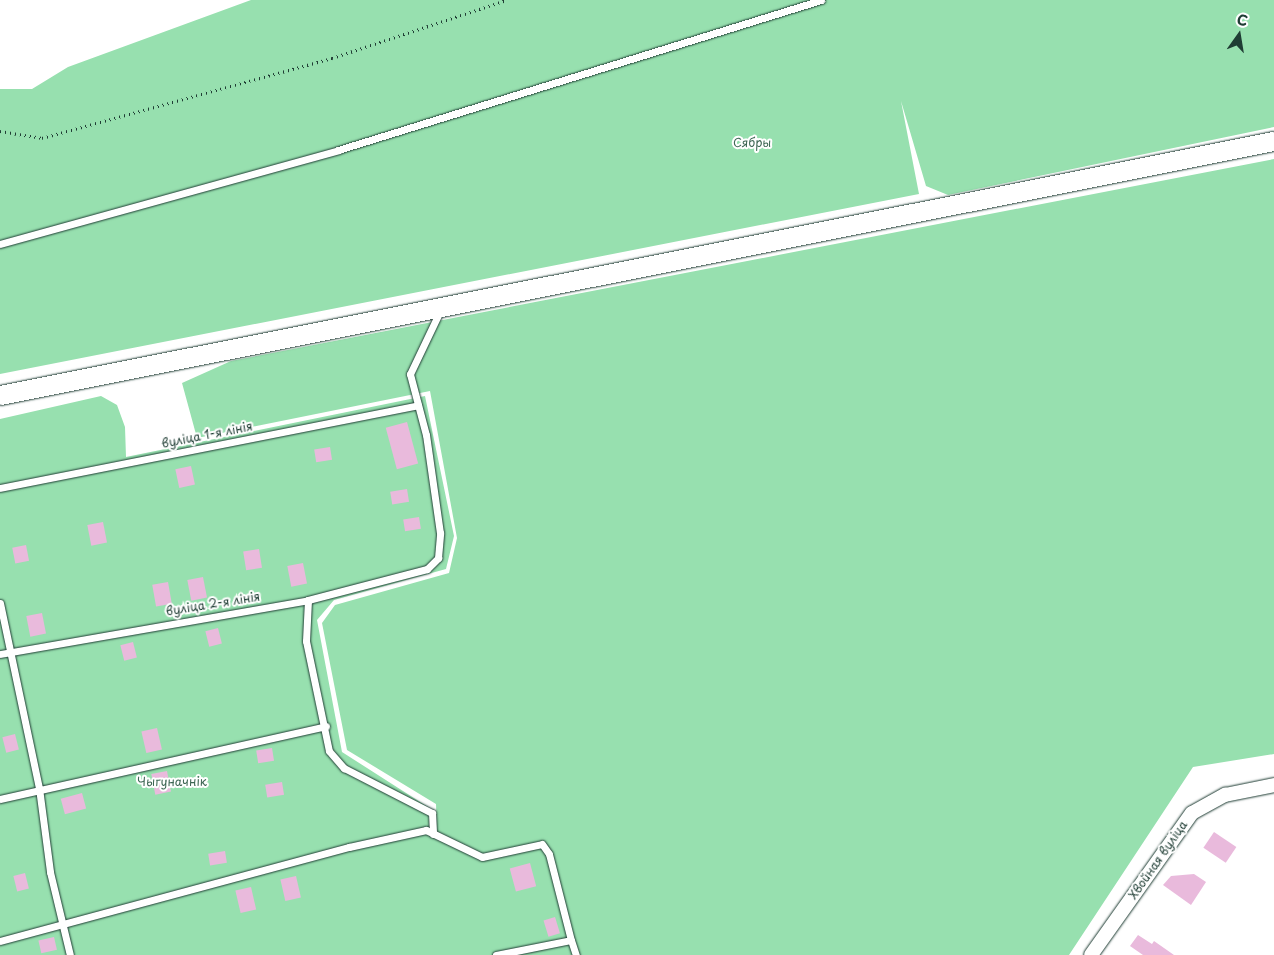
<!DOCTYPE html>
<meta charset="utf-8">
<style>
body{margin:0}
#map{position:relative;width:1274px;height:955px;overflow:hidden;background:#fff;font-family:"Playpen Sans",sans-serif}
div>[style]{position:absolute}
.green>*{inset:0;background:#97e0af}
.building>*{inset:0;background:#e9badc;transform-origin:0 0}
.path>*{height:2.5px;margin-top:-1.25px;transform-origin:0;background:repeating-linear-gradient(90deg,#1f3d34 0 1px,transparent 0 5px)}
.roads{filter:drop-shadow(0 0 1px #1f3d34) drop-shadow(0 0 1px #1f3d34)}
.lane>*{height:7px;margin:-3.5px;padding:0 3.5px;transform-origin:3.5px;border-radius:3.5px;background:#fff}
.street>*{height:14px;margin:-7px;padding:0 7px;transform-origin:7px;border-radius:7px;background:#fff}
.secondary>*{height:19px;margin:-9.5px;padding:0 9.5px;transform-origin:9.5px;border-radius:9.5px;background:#fff}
span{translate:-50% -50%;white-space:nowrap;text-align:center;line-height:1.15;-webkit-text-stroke:4px #fff;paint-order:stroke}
.park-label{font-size:12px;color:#3d6653}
.street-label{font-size:12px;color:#1f3d34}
.north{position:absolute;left:1214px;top:10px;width:50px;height:50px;-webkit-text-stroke:4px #fff;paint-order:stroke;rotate:13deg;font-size:14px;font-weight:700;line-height:20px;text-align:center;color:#1f3d34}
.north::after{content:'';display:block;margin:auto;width:18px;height:22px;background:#1f3d34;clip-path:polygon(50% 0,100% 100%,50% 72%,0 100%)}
</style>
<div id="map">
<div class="green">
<div style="clip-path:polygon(251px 0,1274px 0,1274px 127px,948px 195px,926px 186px,901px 101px,919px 194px,0 374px,0 89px,32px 89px,68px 67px)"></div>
<div style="clip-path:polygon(1274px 159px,1274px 754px,1193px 767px,1069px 955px,0 955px,0 419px,101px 396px,117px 405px,125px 427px,126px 457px,425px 396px,454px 536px,446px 569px,334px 600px,317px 620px,342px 752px,428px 807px,430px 836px,474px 849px,437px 833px,436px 804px,347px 750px,322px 623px,335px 605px,449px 573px,457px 538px,430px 391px,197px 438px,182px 383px,231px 361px)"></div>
</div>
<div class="building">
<div style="left:407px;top:422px;width:43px;height:22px;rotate:75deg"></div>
<div style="left:330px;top:447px;width:13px;height:16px;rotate:81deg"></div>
<div style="left:191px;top:466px;width:19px;height:16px;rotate:78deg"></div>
<div style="left:407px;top:489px;width:13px;height:17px;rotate:81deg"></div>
<div style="left:419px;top:517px;width:12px;height:16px;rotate:81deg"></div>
<div style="left:103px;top:522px;width:21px;height:16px;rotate:79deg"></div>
<div style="left:26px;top:545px;width:16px;height:14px;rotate:79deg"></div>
<div style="left:259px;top:549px;width:19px;height:16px;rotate:81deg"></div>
<div style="left:303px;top:563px;width:21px;height:16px;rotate:79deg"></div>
<div style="left:203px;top:577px;width:21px;height:16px;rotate:79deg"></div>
<div style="left:168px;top:582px;width:22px;height:16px;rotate:80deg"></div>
<div style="left:42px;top:613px;width:21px;height:16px;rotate:79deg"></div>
<div style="left:218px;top:628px;width:16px;height:13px;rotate:76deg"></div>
<div style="left:133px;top:642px;width:16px;height:13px;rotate:76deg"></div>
<div style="left:157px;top:728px;width:22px;height:16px;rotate:77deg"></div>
<div style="left:15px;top:734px;width:16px;height:13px;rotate:76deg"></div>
<div style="left:272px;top:748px;width:13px;height:16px;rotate:81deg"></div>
<div style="left:167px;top:771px;width:21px;height:16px;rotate:79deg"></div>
<div style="left:282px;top:782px;width:13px;height:17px;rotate:81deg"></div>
<div style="left:82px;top:793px;width:16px;height:22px;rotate:75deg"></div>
<div style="left:1214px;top:832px;width:27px;height:19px;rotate:34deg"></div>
<div style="left:225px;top:851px;width:12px;height:17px;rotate:81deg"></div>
<div style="left:530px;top:863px;width:24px;height:21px;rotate:75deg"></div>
<div style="left:25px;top:873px;width:16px;height:12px;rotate:76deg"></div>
<div style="clip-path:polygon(1194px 874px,1206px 882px,1191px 905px,1163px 885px,1171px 876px)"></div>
<div style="left:296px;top:876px;width:22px;height:16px;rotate:77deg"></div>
<div style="left:251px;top:887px;width:23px;height:16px;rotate:77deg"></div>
<div style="left:555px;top:917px;width:17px;height:12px;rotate:73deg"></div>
<div style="clip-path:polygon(1138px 935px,1152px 944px,1154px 941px,1174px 955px,1143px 955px,1130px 946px)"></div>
<div style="left:54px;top:937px;width:13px;height:16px;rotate:77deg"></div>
</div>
<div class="path">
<div style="left:0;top:131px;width:43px;rotate:9.5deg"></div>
<div style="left:42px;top:138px;width:301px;rotate:-15.4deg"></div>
<div style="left:332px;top:58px;width:183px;rotate:-18.4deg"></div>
</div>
<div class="roads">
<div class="lane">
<div style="left:0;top:244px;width:351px;rotate:-15.5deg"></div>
<div style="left:338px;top:150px;width:506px;rotate:-17.25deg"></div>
<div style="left:0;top:488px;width:426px;rotate:-11.2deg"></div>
<div style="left:308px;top:600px;width:41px;rotate:92.8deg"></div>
<div style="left:306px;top:641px;width:112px;rotate:78.2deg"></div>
<div style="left:329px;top:751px;width:23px;rotate:49deg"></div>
<div style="left:344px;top:768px;width:99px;rotate:27.1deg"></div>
<div style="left:432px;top:813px;width:21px;rotate:87deg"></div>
<div style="left:0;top:603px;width:189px;rotate:78.1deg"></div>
<div style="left:39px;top:788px;width:85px;rotate:82.5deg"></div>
<div style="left:50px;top:872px;width:85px;rotate:76.5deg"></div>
<div style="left:0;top:654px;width:313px;rotate:-9.9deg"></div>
<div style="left:308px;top:600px;width:123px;rotate:-14.6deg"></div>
<div style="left:427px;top:569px;width:16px;rotate:-45deg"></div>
<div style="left:438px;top:558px;width:25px;rotate:-85deg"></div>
<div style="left:440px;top:533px;width:99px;rotate:-98.1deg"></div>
<div style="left:426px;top:435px;width:63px;rotate:-104.7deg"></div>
<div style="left:410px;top:374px;width:70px;rotate:-64.5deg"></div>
<div style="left:0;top:799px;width:334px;rotate:-12.6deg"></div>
<div style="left:0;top:941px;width:361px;rotate:-15.1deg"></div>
<div style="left:349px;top:847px;width:79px;rotate:-12.4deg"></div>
<div style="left:426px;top:830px;width:62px;rotate:25.7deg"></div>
<div style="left:482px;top:857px;width:61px;rotate:-12.2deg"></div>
<div style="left:542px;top:844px;width:12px;rotate:55deg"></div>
<div style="left:549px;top:854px;width:89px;rotate:75.7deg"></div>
<div style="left:496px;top:955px;width:76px;rotate:-11.3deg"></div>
<div style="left:571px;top:940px;width:16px;rotate:72deg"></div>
</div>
<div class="street">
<div style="left:1091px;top:955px;width:174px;rotate:-54.6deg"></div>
<div style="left:1192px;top:813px;width:38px;rotate:-29deg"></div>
<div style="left:1225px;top:795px;width:50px;rotate:-11.5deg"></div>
</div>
<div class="secondary">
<div style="left:0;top:395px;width:1299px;rotate:-11.28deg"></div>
</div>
</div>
<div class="park-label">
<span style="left:752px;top:143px">Сябры</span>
<span style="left:172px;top:782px">Чыгуначнік</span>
</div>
<div class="street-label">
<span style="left:207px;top:435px;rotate:-11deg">вуліца 1-я лінія</span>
<span style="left:213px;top:604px;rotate:-9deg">вуліца 2-я лінія</span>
<span style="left:1158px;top:860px;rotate:-55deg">Хвойная вуліца</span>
</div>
<div class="north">С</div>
</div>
